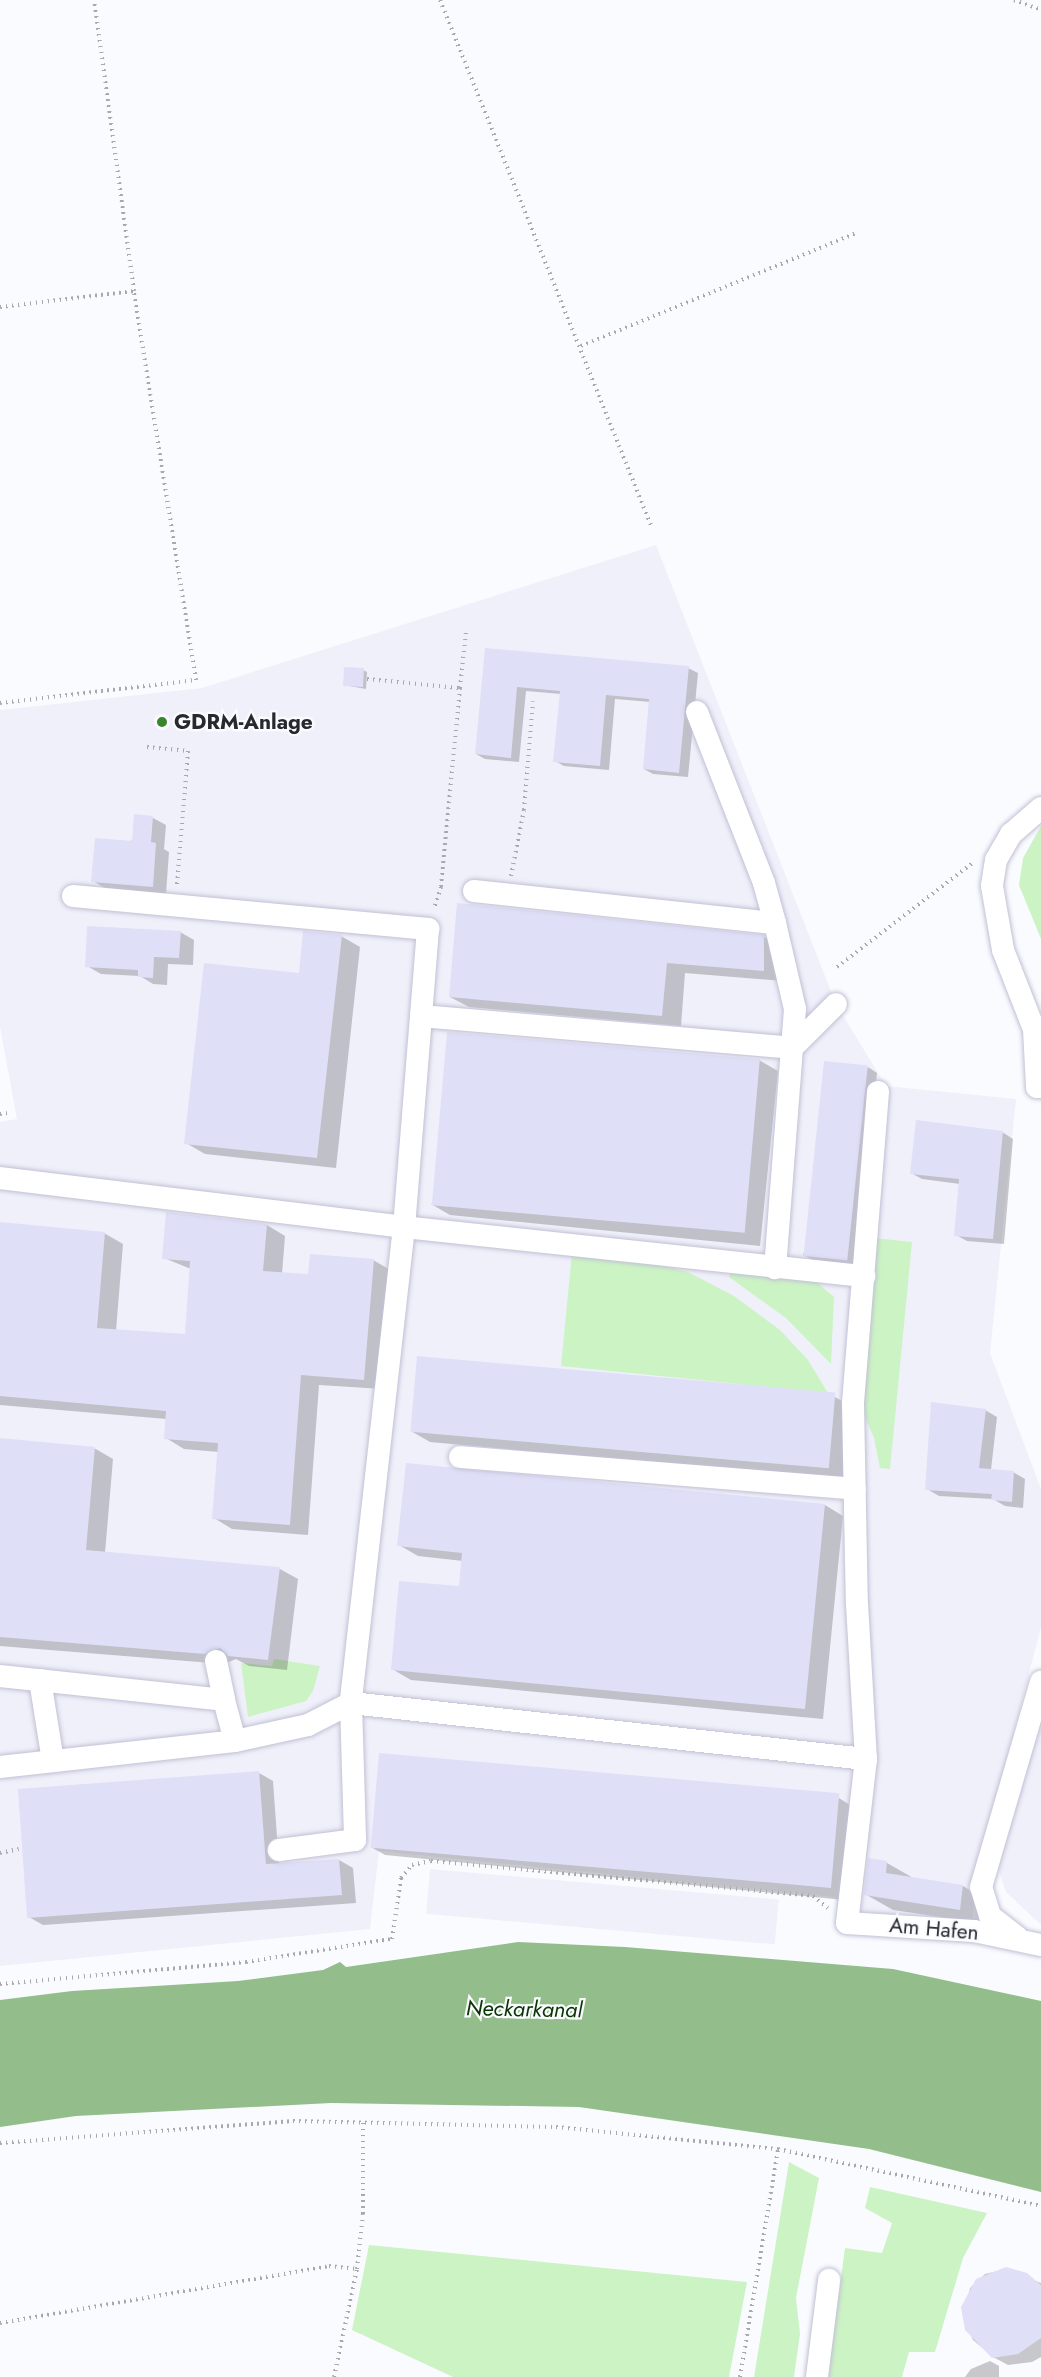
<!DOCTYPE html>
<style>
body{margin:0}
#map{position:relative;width:1041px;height:2377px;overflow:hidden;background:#fafbff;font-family:Jost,sans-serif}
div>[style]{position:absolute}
.built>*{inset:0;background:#f0f0fb;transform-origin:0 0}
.green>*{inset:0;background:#ccf3c4}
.water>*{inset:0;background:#93be8b}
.shadow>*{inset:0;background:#0003}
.building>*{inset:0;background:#dfdff8;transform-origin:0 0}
.path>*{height:4px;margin-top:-2px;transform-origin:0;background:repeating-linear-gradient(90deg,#a8a8ad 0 1.5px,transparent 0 6px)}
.roads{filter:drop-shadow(0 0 2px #c0c0d4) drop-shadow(0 0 2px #c0c0d4)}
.minor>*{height:22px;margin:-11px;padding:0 11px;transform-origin:11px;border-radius:11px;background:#fff}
.dots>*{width:16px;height:16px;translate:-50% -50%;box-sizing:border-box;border:3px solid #fafbff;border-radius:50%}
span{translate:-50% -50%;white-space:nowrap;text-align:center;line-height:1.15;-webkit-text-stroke:4.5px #fafbff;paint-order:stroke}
.poi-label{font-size:21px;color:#28282f;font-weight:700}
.left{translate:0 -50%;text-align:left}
.street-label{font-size:21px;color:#28282f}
.water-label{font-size:22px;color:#093501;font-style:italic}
</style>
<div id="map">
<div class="built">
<div style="clip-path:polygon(656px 545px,836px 1004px,886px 1086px,1016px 1099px,990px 1353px,1041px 1489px,1041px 1627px,977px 1873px,972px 1925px,846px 1915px,834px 1897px,379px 1851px,370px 1929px,0 1966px,0 1122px,17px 1119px,0 1027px,0 710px,202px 688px)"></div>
<div style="clip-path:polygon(1041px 1722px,1041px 1925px,1006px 1892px,998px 1868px)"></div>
<div style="left:430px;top:1869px;width:350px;height:45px;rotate:5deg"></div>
</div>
<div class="green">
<div style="clip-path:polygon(1041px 826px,1041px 939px,1019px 885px,1023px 858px)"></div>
<div style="clip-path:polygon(874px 1238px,912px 1242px,890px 1469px,880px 1468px,874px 1438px,861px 1408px)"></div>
<div style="clip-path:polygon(572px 1253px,639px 1260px,688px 1272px,734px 1296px,780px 1330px,808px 1360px,828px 1393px,561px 1366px)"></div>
<div style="clip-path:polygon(731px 1269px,813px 1279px,834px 1297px,831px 1364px,786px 1318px,729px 1277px)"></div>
<div style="clip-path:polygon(274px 1659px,320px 1666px,313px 1691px,306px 1701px,248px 1717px,241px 1663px,272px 1666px)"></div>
<div style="clip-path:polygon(789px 2162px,819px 2178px,796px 2298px,800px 2334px,794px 2377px,754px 2377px)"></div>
<div style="clip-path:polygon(870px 2187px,987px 2213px,963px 2258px,935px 2352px,909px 2352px,902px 2377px,828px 2377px,845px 2248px,882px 2253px,892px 2223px,865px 2208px)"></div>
<div style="clip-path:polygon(369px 2245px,747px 2282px,729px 2377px,453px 2377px,352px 2330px)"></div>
</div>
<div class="water">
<div style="clip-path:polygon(518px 1942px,625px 1947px,893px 1969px,1041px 2001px,1041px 2192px,869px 2149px,579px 2107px,331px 2103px,76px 2116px,0 2127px,0 2000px,72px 1991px,238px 1981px,323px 1970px,340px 1962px,346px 1967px)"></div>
</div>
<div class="shadow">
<div style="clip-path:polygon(486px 649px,688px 668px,698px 673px,688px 777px,653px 774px,644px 769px,651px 702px,615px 699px,609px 770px,564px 766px,555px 761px,561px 694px,526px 691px,519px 762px,485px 759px,476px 754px)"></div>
<div style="clip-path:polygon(363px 670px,367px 672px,366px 689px,344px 685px)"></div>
<div style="clip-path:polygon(153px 818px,166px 825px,164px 849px,169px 852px,166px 894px,106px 889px,93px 881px)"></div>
<div style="clip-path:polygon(180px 932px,194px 940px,193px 965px,168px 964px,167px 985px,153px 984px,140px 976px,101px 974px,87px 966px)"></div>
<div style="clip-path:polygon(341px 936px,360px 947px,336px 1168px,205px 1154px,186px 1143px,300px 975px)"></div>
<div style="clip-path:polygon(764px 937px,783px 948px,783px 981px,685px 973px,681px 1026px,469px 1007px,450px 997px)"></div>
<div style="clip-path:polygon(759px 1060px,778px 1071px,760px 1246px,450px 1215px,431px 1204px)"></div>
<div style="clip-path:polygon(868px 1067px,877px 1073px,855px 1265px,813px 1260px,803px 1255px)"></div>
<div style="clip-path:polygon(1002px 1132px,1013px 1139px,1004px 1244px,967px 1241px,956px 1235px,960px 1184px,922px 1179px,911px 1173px)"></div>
<div style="clip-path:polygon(0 1224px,104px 1233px,123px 1244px,116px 1331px,186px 1336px,191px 1269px,164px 1258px,267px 1225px,285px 1236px,282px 1274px,310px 1276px,373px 1260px,392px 1271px,383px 1389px,319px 1385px,308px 1535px,232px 1529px,214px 1518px,219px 1452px,184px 1449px,166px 1438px,167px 1419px,0 1405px)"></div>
<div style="clip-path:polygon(418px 1358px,835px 1397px,854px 1408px,846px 1480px,430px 1442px,411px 1431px)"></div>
<div style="clip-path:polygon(985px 1410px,997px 1417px,991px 1470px,1013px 1472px,1025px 1479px,1023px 1508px,1005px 1506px,993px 1499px,939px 1496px,927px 1489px)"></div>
<div style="clip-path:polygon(0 1439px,94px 1448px,113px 1459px,105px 1553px,280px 1569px,298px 1579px,287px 1670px,249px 1666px,236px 1659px,224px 1664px,0 1646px)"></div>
<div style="clip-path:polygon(825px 1505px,843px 1516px,823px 1719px,411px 1680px,392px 1669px,460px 1588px,463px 1561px,418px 1556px,399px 1545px)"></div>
<div style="clip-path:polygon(259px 1773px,273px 1781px,279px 1865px,339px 1860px,353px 1868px,356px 1903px,43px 1925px,29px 1917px)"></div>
<div style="clip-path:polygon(839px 1798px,853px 1807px,844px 1900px,385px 1855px,371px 1847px)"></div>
<div style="clip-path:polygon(869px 1860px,887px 1863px,915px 1879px,963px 1886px,990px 1902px,987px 1924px,893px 1910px,865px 1894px)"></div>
<div style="clip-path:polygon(1006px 2269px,1041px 2283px,1041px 2357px,1032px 2362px,1008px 2365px,993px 2357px,973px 2340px,963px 2318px,970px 2288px,985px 2274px)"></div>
<div style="clip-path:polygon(990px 2361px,999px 2366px,999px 2377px,965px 2377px,971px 2369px)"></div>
</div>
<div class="building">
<div style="clip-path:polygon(485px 648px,689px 666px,679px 773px,643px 769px,649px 699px,606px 695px,600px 766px,553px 762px,560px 691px,517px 687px,511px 758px,475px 754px)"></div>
<div style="left:344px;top:667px;width:20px;height:19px;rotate:3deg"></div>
<div style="clip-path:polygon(134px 814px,153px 816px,151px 842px,156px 843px,153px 887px,91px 882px,95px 838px,132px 841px)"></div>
<div style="clip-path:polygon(457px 903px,764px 935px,764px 971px,667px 963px,662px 1016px,449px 997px)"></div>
<div style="clip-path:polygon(87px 926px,181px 931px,179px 958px,154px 957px,153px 978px,138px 977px,138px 970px,85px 967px)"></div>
<div style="clip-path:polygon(303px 931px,342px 935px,317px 1158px,184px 1144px,204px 963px,299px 973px)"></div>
<div style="left:447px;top:1032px;width:314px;height:174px;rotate:5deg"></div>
<div style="left:824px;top:1061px;width:44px;height:196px;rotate:6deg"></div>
<div style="clip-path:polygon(916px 1120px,1003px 1131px,993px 1239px,954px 1236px,959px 1179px,910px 1174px)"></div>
<div style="clip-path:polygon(166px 1212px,267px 1224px,263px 1271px,308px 1274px,310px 1254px,374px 1259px,364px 1380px,301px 1375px,290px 1525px,212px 1519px,218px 1443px,164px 1439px,166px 1411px,0 1396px,0 1222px,105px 1232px,97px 1328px,185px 1334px,190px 1261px,162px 1259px)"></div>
<div style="left:417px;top:1356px;width:420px;height:76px;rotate:5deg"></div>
<div style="clip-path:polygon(931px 1402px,986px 1409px,979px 1468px,1014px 1471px,1012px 1502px,991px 1500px,992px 1494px,925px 1490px)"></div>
<div style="clip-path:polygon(0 1438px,95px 1447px,86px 1550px,280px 1567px,268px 1660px,228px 1656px,220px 1648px,205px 1654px,0 1637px)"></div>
<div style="clip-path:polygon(406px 1463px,825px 1504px,805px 1709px,391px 1670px,399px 1581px,459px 1586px,462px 1553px,397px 1546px)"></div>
<div style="left:379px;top:1753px;width:462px;height:95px;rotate:5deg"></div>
<div style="clip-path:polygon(259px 1771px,266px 1864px,339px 1859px,342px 1895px,27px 1918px,18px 1789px)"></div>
<div style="clip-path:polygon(868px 1858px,887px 1861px,886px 1873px,963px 1885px,960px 1910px,864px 1895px)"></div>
<div style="clip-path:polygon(1006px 2267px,1027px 2273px,1041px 2285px,1041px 2338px,1018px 2354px,992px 2358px,965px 2330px,961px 2307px,976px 2279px)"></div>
</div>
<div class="path">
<div style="left:440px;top:0;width:569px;rotate:68.12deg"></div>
<div style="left:1014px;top:0;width:29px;rotate:20deg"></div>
<div style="left:0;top:307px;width:135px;rotate:-6.8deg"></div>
<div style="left:581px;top:346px;width:298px;rotate:-22.3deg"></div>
<div style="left:367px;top:679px;width:93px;rotate:5.5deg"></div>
<div style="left:460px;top:688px;width:200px;rotate:95.5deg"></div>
<div style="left:441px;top:887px;width:23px;rotate:108deg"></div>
<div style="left:460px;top:688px;width:56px;rotate:-83.9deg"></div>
<div style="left:0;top:703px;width:197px;rotate:-6.7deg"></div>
<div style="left:196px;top:680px;width:394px;rotate:-99.1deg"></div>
<div style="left:134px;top:291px;width:294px;rotate:-97.8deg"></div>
<div style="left:147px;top:747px;width:41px;rotate:5.6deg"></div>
<div style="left:188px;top:751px;width:134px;rotate:94.7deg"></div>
<div style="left:511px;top:876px;width:67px;rotate:-78.9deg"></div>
<div style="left:524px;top:810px;width:109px;rotate:-85.3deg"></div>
<div style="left:837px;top:967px;width:173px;rotate:-37.5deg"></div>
<div style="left:0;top:1114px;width:7px;rotate:-8deg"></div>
<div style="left:0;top:1853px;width:19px;rotate:-12deg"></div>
<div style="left:0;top:1984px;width:247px;rotate:-5.1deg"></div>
<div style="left:246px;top:1962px;width:148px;rotate:-9deg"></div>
<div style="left:392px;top:1939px;width:62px;rotate:-81.6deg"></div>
<div style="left:401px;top:1878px;width:17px;rotate:-50deg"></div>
<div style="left:412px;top:1865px;width:19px;rotate:-12deg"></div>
<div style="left:431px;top:1861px;width:384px;rotate:5.2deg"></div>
<div style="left:813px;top:1896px;width:19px;rotate:39deg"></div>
<div style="left:0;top:2143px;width:294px;rotate:-4.3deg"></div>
<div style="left:293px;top:2121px;width:263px;rotate:1.3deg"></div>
<div style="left:556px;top:2127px;width:223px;rotate:5.7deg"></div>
<div style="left:778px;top:2149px;width:269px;rotate:12.2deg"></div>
<div style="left:0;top:2323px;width:334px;rotate:-9.8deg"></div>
<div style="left:329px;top:2266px;width:28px;rotate:6deg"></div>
<div style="left:334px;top:2377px;width:110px;rotate:-78deg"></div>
<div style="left:357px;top:2269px;width:55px;rotate:-83.8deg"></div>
<div style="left:363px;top:2214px;width:93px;rotate:-90deg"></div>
<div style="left:740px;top:2377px;width:231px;rotate:-80.5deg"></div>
</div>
<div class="roads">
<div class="minor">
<div style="left:697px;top:712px;width:184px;rotate:68.6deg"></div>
<div style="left:764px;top:883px;width:41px;rotate:74.6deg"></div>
<div style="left:1041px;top:808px;width:40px;rotate:139deg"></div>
<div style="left:1011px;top:834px;width:30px;rotate:120deg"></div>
<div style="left:996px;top:860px;width:26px;rotate:99deg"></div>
<div style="left:992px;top:886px;width:65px;rotate:80.2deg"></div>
<div style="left:1003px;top:950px;width:85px;rotate:68.6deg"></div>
<div style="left:1034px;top:1029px;width:58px;rotate:87deg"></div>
<div style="left:1037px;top:1087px;width:4px"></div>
<div style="left:474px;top:891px;width:303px;rotate:6.1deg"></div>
<div style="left:775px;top:923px;width:88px;rotate:76.9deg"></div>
<div style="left:795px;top:1009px;width:260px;rotate:94.4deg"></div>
<div style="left:73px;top:896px;width:357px;rotate:5.3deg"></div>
<div style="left:428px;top:929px;width:299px;rotate:94.6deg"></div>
<div style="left:404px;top:1227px;width:479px;rotate:96.4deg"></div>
<div style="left:351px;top:1703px;width:137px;rotate:88.3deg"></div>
<div style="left:355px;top:1840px;width:77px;rotate:172.5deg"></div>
<div style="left:421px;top:1016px;width:372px;rotate:4.9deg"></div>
<div style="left:792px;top:1048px;width:62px;rotate:-45deg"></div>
<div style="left:878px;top:1092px;width:313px;rotate:94.6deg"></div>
<div style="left:853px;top:1404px;width:200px;rotate:88.9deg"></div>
<div style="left:857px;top:1604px;width:155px;rotate:86.7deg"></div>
<div style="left:866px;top:1759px;width:165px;rotate:96.6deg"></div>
<div style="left:847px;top:1923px;width:127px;rotate:3.6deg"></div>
<div style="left:974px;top:1931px;width:68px;rotate:11.8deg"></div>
<div style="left:0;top:1178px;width:407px;rotate:6.9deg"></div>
<div style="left:404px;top:1227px;width:463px;rotate:6.1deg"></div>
<div style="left:460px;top:1457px;width:396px;rotate:4.6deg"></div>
<div style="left:216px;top:1661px;width:40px;rotate:78deg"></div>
<div style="left:0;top:1676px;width:225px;rotate:6.1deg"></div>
<div style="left:224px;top:1700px;width:42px;rotate:75deg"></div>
<div style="left:40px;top:1680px;width:82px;rotate:80.9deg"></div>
<div style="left:0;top:1767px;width:236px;rotate:-6.3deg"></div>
<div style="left:235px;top:1741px;width:75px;rotate:-12.4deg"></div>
<div style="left:308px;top:1725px;width:48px;rotate:-27.1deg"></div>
<div style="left:351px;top:1703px;width:518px;rotate:6.21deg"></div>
<div style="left:1017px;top:1937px;width:34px;rotate:-142deg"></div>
<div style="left:990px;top:1916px;width:30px;rotate:-107deg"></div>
<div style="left:981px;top:1887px;width:214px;rotate:-73.7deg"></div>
<div style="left:817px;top:2377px;width:98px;rotate:-82.9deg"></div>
</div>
</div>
<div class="dots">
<div style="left:162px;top:722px;background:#3a842c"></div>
</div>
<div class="poi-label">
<span class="left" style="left:174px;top:722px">GDRM-Anlage</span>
</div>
<div class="street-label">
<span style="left:934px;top:1929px;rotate:5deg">Am Hafen</span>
</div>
<div class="water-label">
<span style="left:524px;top:2009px;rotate:1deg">Neckarkanal</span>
</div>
</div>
